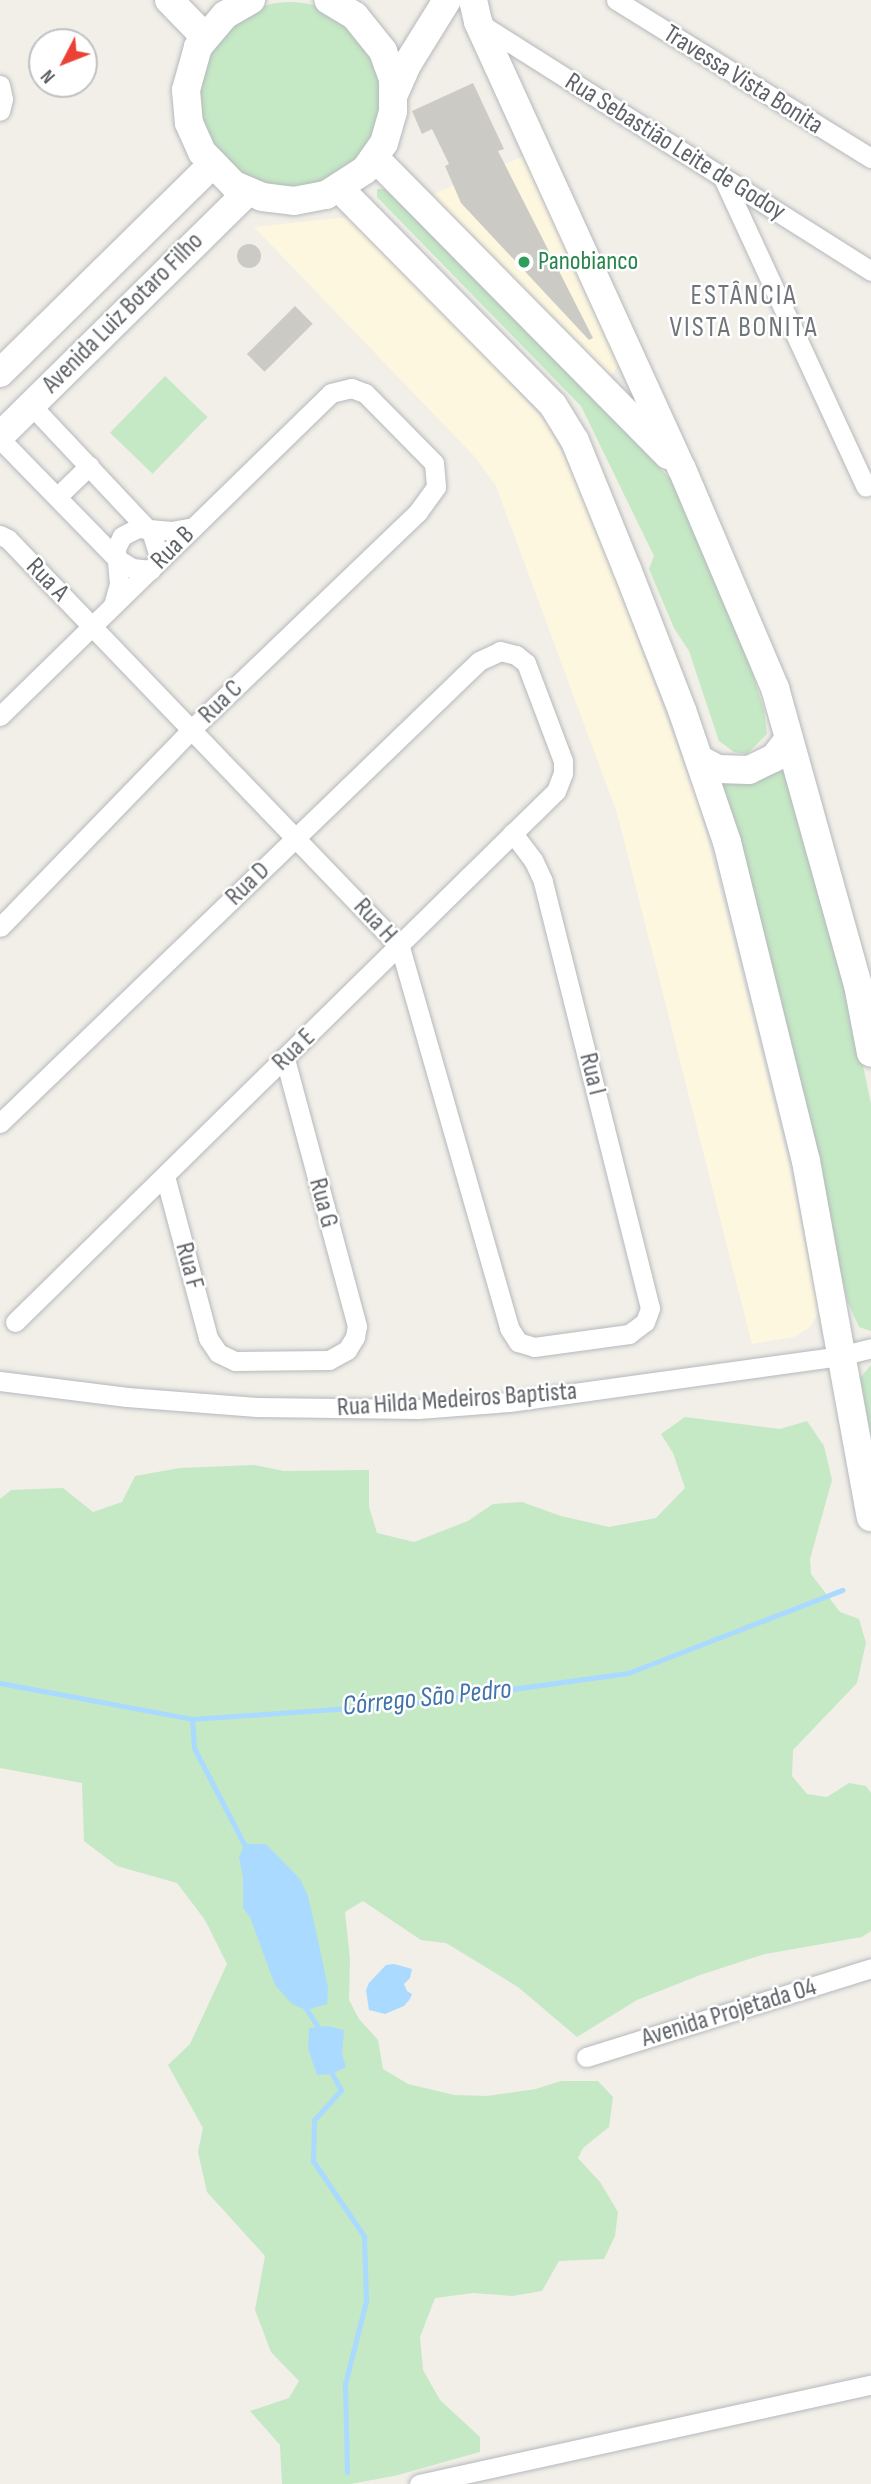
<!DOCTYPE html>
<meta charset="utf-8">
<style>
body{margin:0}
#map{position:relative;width:871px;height:2484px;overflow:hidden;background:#f1efe8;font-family:"Sofia Sans Condensed",sans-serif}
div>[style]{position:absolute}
.commercial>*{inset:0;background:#fef7e0}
.green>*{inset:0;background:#c5e8c5;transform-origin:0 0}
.round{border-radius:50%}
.water>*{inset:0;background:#aadaff}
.stream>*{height:5px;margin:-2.5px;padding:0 2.5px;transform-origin:2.5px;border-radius:2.5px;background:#aadaff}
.building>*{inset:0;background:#cccac5;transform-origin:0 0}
.roads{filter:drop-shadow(0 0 2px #b5b8bc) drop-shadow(0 0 2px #b5b8bc)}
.street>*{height:19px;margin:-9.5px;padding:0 9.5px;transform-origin:9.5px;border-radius:9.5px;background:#fff}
.secondary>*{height:28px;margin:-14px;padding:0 14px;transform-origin:14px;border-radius:14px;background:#fff}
.dots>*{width:19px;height:19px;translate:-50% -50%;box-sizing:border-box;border:4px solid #fff;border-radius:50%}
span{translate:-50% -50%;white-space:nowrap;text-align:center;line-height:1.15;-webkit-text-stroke:5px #fff;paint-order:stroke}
.street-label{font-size:26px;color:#5f6368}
.leisure-label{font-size:26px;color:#27864d}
.left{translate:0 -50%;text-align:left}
.neighbourhood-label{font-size:28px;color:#70757a;letter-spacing:2px}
.water-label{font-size:28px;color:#4174aa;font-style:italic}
.north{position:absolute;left:28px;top:28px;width:70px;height:70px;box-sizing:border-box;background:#fff;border:2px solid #bfc1c3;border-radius:50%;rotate:228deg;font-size:19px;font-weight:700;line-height:28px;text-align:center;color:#5f6368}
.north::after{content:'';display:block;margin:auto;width:24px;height:32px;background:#ea4335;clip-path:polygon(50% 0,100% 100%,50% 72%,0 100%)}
</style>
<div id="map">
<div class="commercial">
<div style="clip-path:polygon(524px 156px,619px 363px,613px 374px,602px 375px,431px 195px)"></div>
<div style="clip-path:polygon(348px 217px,465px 333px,547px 424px,587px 501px,699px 806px,787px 1157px,819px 1312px,810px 1327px,794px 1337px,752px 1344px,617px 813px,496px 486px,476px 458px,254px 227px)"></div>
</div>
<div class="green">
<div class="round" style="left:198px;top:2px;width:184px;height:184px"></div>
<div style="clip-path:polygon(377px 189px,389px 189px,594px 395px,672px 481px,732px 607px,764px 710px,767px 734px,747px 754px,734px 752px,719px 741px,689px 651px,674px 628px,649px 569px,654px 556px,581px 406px,377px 197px)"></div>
<div style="left:165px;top:376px;width:59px;height:79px;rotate:44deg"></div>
<div style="clip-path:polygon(785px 761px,843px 970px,871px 1104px,871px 1331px,859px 1327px,847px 1301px,800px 1081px,721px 782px)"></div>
<div style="clip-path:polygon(871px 1365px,871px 1437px,860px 1378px)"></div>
<div style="clip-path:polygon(685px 1417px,780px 1429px,807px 1421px,824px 1446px,832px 1480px,810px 1559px,811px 1574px,840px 1612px,859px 1619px,866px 1643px,857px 1683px,793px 1750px,792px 1776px,807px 1794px,827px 1797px,849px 1783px,866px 1786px,871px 1793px,871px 1931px,862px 1937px,765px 1954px,700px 1975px,637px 2000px,577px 2037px,518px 1987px,446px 1943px,421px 1940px,363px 1901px,345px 1912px,350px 1959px,349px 2000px,359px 2019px,378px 2040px,383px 2069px,408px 2084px,454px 2095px,487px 2096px,536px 2089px,561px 2081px,598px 2081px,613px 2097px,609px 2127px,583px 2148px,578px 2158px,600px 2182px,618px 2212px,615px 2236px,604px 2259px,559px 2261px,542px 2291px,512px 2296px,473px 2293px,435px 2298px,420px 2337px,423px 2370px,440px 2400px,480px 2437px,480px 2452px,394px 2476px,350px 2484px,282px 2484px,280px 2445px,250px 2411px,289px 2398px,299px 2381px,271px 2352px,255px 2310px,265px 2256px,207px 2192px,198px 2152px,203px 2128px,168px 2065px,190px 2044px,227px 1964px,205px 1920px,177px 1883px,117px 1866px,84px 1841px,82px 1783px,0 1768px,0 1499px,11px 1490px,63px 1488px,93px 1512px,122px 1502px,135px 1476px,180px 1468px,254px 1465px,284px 1471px,369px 1470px,369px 1507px,377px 1533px,414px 1542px,468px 1521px,493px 1504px,522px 1502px,561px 1516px,609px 1527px,656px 1518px,685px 1488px,673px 1453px,661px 1434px)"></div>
</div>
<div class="water">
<div style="clip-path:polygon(245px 1844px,266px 1844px,300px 1879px,308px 1896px,317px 1936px,328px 1987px,327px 2004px,306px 2010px,292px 2004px,275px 1985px,250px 1917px,243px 1908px,243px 1877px,239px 1857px)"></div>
<div style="clip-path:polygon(394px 1964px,412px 1969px,410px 1978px,404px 1984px,407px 1991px,412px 1994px,410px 1999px,404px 2006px,385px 2014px,369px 2010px,366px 1990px,369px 1983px,386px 1965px)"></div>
<div style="clip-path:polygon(327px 2026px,344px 2030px,342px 2054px,346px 2067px,331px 2074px,317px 2075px,308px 2049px,309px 2028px)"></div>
</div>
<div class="stream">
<div style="left:0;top:1683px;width:195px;rotate:10.6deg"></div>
<div style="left:192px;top:1719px;width:213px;rotate:-4deg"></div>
<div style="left:404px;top:1704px;width:226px;rotate:-7.9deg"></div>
<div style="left:628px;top:1673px;width:230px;rotate:-21.2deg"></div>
<div style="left:192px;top:1719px;width:29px;rotate:86deg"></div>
<div style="left:194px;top:1748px;width:115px;rotate:62.5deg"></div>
<div style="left:305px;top:2007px;width:31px;rotate:57deg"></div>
<div style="left:330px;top:2070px;width:23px;rotate:61deg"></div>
<div style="left:341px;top:2090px;width:40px;rotate:132deg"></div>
<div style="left:314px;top:2120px;width:41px;rotate:91.4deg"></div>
<div style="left:313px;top:2161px;width:91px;rotate:55.8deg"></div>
<div style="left:364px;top:2236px;width:65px;rotate:88.2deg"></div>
<div style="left:366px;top:2301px;width:86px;rotate:104.2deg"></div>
<div style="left:345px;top:2384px;width:88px;rotate:88.7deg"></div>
</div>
<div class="building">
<div style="clip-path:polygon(473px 83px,504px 149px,498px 151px,593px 338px,589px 340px,461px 203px,445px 166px,449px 164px,432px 129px,422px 134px,412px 111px)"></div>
<div class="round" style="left:237px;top:244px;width:24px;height:24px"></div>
<div style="left:295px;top:306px;width:25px;height:68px;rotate:45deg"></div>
</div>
<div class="roads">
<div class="street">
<div style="left:616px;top:0;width:300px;rotate:31.8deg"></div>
<div style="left:479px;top:23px;width:464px;rotate:32.3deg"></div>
<div style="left:0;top:85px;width:14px;rotate:78deg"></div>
<div style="left:3px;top:99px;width:12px;rotate:104deg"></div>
<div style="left:723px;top:178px;width:340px;rotate:65.2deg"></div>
<div style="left:31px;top:405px;width:177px;rotate:46.8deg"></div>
<div style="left:152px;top:534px;width:27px;rotate:73deg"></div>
<div style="left:0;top:439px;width:166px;rotate:45.7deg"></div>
<div style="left:116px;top:558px;width:19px;rotate:32deg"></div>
<div style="left:132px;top:568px;width:19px;rotate:6deg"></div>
<div style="left:57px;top:497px;width:45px;rotate:-44.1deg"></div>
<div style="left:0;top:535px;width:9px;rotate:27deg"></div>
<div style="left:8px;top:539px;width:566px;rotate:46.15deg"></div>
<div style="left:400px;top:947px;width:396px;rotate:74deg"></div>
<div style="left:509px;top:1328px;width:17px;rotate:57deg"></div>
<div style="left:518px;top:1342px;width:17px;rotate:17deg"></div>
<div style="left:534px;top:1347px;width:96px;rotate:-7.8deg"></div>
<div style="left:629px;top:1334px;width:20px;rotate:-37deg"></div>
<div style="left:645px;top:1322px;width:15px;rotate:-70deg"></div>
<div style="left:650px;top:1308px;width:440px;rotate:-104.1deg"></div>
<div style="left:543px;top:881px;width:23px;rotate:-115deg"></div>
<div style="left:533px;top:860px;width:34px;rotate:-127deg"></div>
<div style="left:113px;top:605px;width:22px;rotate:-74deg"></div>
<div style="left:119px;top:584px;width:36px;rotate:-95deg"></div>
<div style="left:116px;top:548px;width:13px;rotate:-63deg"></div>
<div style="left:122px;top:536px;width:18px;rotate:-27deg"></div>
<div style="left:138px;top:528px;width:33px;rotate:5deg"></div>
<div style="left:171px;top:531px;width:23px;rotate:-10deg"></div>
<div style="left:0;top:716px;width:462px;rotate:-44.3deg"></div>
<div style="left:331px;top:393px;width:21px;rotate:-14deg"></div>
<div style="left:351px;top:388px;width:15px;rotate:20deg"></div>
<div style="left:365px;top:393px;width:98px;rotate:45.4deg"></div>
<div style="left:434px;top:463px;width:24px;rotate:85deg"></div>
<div style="left:436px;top:487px;width:31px;rotate:126deg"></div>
<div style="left:418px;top:512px;width:315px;rotate:136.2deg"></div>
<div style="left:191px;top:730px;width:274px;rotate:134.1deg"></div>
<div style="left:0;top:1123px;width:665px;rotate:-43.97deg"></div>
<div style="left:479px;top:661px;width:23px;rotate:-25deg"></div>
<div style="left:500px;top:651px;width:16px;rotate:14deg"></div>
<div style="left:516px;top:655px;width:13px;rotate:39deg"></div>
<div style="left:526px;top:663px;width:105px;rotate:69.3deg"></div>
<div style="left:563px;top:761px;width:12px;rotate:90deg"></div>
<div style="left:563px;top:773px;width:19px;rotate:111deg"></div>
<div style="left:556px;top:791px;width:758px;rotate:135.53deg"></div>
<div style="left:165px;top:1176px;width:168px;rotate:75.1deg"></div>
<div style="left:208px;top:1338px;width:18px;rotate:56deg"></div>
<div style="left:218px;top:1353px;width:19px;rotate:25deg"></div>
<div style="left:235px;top:1361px;width:94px;rotate:-0.6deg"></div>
<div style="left:329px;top:1360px;width:21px;rotate:-29deg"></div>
<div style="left:347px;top:1350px;width:15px;rotate:-58deg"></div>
<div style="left:355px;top:1337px;width:11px;rotate:-80deg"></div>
<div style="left:357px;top:1326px;width:277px;rotate:-105.1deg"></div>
<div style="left:0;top:1381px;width:128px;rotate:7.2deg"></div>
<div style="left:127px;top:1397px;width:130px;rotate:4.4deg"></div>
<div style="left:257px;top:1407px;width:161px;rotate:0.7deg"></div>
<div style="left:418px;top:1409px;width:91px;rotate:-4.4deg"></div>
<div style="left:509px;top:1402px;width:334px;rotate:-7.9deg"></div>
<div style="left:840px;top:1356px;width:32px;rotate:-14deg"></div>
<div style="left:586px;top:2057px;width:299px;rotate:-17.3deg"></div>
<div style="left:419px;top:2484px;width:463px;rotate:-12.4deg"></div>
</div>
<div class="secondary">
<div style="left:169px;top:0;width:52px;rotate:45.8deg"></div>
<div style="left:251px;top:0;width:30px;rotate:150deg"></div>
<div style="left:225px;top:15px;width:42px;rotate:130.2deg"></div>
<div style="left:198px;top:47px;width:45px;rotate:105.6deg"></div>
<div style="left:186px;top:90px;width:33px;rotate:85deg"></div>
<div style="left:189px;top:123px;width:32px;rotate:66deg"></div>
<div style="left:202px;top:152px;width:46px;rotate:45.9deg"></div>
<div style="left:234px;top:185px;width:30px;rotate:23deg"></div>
<div style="left:262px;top:197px;width:32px;rotate:7deg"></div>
<div style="left:294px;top:201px;width:33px;rotate:-11deg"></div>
<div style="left:326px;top:195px;width:46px;rotate:-32.7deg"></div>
<div style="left:365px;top:170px;width:33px;rotate:-55deg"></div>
<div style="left:384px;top:143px;width:33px;rotate:-74deg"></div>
<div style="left:393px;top:111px;width:32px;rotate:-90deg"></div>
<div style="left:393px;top:79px;width:30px;rotate:-110deg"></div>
<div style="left:383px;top:51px;width:45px;rotate:-128.7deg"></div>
<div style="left:355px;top:16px;width:31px;rotate:-149deg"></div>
<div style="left:473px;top:0;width:23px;rotate:77deg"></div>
<div style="left:478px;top:22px;width:491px;rotate:65.5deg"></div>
<div style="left:682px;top:469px;width:238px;rotate:67deg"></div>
<div style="left:775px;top:688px;width:308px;rotate:74.4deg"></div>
<div style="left:858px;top:985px;width:69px;rotate:79.2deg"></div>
<div style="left:394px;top:94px;width:34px;rotate:-66deg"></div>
<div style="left:408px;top:63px;width:74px;rotate:-58.2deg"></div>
<div style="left:375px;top:158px;width:417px;rotate:45.4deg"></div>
<div style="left:340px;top:189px;width:303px;rotate:45.4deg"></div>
<div style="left:553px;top:405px;width:42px;rotate:58.6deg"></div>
<div style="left:575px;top:441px;width:138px;rotate:67.9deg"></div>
<div style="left:627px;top:569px;width:151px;rotate:68.7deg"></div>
<div style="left:682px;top:710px;width:139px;rotate:71.2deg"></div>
<div style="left:727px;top:842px;width:329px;rotate:76.1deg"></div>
<div style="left:806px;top:1161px;width:362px;rotate:79.7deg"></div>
<div style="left:0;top:373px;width:297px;rotate:-44.5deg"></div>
<div style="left:0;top:436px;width:347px;rotate:-44.6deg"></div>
<div style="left:699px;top:759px;width:21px;rotate:28deg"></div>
<div style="left:718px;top:769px;width:31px;rotate:2deg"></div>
<div style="left:749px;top:770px;width:28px;rotate:-26deg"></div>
<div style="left:774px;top:758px;width:24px;rotate:-52deg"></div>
</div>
</div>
<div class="dots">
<div style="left:524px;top:262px;background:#2e9e5b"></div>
</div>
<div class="street-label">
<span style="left:743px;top:80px;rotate:32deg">Travessa Vista Bonita</span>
<span style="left:675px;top:147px;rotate:32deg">Rua Sebastião Leite de Godoy</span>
<span style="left:123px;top:313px;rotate:-45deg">Avenida Luiz Botaro Filho</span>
<span style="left:173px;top:548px;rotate:-45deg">Rua B</span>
<span style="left:47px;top:580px;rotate:46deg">Rua A</span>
<span style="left:221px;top:702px;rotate:-44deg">Rua C</span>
<span style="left:248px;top:884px;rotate:-44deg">Rua D</span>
<span style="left:375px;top:921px;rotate:47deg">Rua H</span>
<span style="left:294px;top:1050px;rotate:-44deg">Rua E</span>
<span style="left:592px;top:1074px;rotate:76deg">Rua I</span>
<span style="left:323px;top:1203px;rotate:75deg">Rua G</span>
<span style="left:189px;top:1266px;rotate:75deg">Rua F</span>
<span style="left:457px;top:1400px;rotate:-4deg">Rua Hilda Medeiros Baptista</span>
<span style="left:729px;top:2013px;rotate:-17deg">Avenida Projetada 04</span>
</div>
<div class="leisure-label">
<span class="left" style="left:538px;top:262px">Panobianco</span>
</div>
<div class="neighbourhood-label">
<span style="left:744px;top:312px">ESTÂNCIA<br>VISTA BONITA</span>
</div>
<div class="water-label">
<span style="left:427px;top:1698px;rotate:-6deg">Córrego São Pedro</span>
</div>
<div class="north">N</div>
</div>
